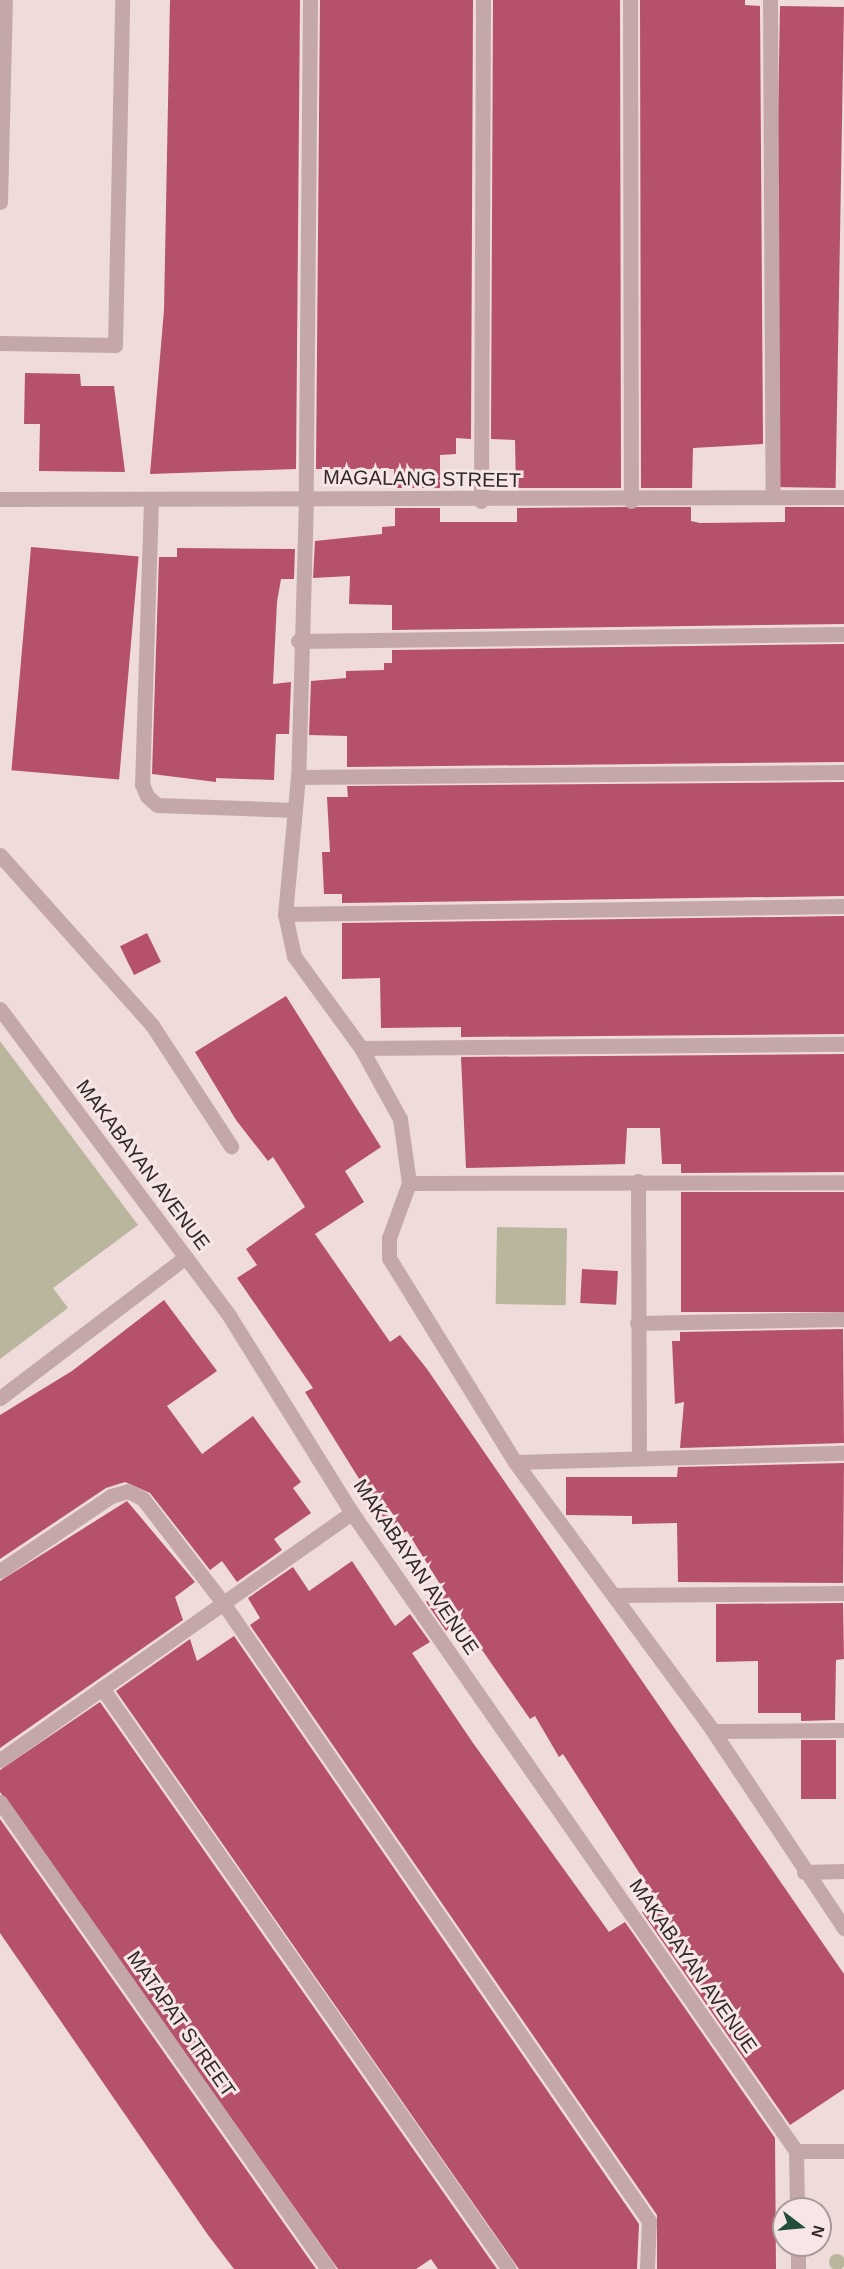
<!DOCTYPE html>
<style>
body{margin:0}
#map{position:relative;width:844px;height:2269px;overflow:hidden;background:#eedbda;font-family:Arial,sans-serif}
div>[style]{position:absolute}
.green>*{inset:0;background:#bab59d;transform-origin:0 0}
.round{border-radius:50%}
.building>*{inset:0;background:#b5516b;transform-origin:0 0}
.minor>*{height:15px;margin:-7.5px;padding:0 7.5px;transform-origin:7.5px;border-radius:7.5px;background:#c4a8a9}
span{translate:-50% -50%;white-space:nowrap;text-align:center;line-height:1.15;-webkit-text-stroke:6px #f6e7e6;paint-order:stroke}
.street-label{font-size:20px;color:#322729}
.north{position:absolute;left:772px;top:2197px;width:60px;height:60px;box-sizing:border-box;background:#f6e7e6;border:2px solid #a89a9a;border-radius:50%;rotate:106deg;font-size:16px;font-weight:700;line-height:24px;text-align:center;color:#322729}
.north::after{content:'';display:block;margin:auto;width:21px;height:27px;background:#234e3b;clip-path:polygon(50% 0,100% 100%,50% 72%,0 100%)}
</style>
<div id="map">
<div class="green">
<div style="clip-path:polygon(0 1041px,138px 1225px,53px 1288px,68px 1308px,0 1359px)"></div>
<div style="left:497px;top:1227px;width:70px;height:77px;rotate:1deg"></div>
<div class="round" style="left:829px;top:2254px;width:16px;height:16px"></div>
</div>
<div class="building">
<div style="clip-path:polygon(170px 0,300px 0,296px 469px,150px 474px,164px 310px)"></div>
<div style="clip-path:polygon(320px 0,473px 0,471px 439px,456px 438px,456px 454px,440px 455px,440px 488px,394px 488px,394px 469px,316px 469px)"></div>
<div style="clip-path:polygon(493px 0,620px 0,621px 488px,516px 488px,515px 440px,491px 439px)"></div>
<div style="clip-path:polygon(640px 0,745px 0,745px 5px,760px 6px,763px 444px,693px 448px,692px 488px,641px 488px)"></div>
<div style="left:780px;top:6px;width:64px;height:481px;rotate:1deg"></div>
<div style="clip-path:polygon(25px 373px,80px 374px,81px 386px,114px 386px,125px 472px,39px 471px,40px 424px,24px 424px)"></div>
<div style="clip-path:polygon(624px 507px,691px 507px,691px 521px,700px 523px,785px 522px,785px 507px,844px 507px,844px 624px,392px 630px,392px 605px,349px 604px,350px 576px,313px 578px,315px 541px,382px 534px,382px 527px,395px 526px,395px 508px,440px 508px,440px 522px,517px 522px,517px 508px)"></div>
<div style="left:31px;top:547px;width:108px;height:224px;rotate:5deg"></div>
<div style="clip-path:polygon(177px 548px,295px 549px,294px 579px,281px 579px,277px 602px,273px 684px,291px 682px,289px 734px,276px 734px,274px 780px,216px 778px,216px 782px,152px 774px,159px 557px,177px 557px)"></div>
<div style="clip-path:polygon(844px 644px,844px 762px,347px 767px,347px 736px,309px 735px,311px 681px,346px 678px,346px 671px,384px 670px,384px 663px,392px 663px,392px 650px)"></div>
<div style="clip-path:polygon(844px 782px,844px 896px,342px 903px,342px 894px,324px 894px,322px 852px,330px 852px,327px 797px,348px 797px,347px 786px)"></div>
<div style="clip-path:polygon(844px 916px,844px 1034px,461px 1037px,461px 1027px,381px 1028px,380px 978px,342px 979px,342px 923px)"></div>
<div style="left:147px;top:933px;width:32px;height:30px;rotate:64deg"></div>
<div style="clip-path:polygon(286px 996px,381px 1147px,345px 1171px,364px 1202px,315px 1234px,390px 1342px,400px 1335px,427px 1369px,844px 1974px,844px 2089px,790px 2125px,642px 1912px,658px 1902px,563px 1754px,559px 1757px,535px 1716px,530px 1719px,462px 1621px,446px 1631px,426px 1602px,443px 1589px,407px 1531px,396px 1538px,305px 1392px,313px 1388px,237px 1278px,257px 1265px,246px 1249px,305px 1207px,273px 1157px,268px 1161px,236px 1120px,195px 1052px)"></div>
<div style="clip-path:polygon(844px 1054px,844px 1172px,681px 1173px,681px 1164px,662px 1164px,660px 1128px,627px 1128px,625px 1164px,466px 1168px,461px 1057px)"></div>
<div style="left:681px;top:1192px;width:163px;height:120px"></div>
<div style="left:582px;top:1269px;width:36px;height:34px;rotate:3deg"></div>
<div style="clip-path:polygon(164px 1300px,217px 1371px,167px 1406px,202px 1454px,253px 1416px,301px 1482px,293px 1488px,311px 1513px,274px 1539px,282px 1550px,237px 1582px,222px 1561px,210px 1570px,150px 1493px,125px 1482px,106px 1488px,0 1559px,0 1415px,72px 1371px)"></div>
<div style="clip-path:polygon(843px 1329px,844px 1443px,680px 1448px,684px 1402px,675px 1404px,672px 1341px,680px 1341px,680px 1332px)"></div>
<div style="clip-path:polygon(844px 1463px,843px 1583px,678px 1582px,677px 1523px,632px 1524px,632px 1516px,566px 1515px,566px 1477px,677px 1477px,678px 1467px)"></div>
<div style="clip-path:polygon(127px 1501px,195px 1582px,175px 1597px,183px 1620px,0 1748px,0 1581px)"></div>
<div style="clip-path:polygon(352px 1561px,395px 1626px,410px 1614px,430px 1642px,412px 1653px,473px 1743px,609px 1932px,625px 1922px,775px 2138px,776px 2269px,657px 2269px,657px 2215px,250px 1625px,260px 1618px,248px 1598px,293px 1567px,309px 1591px)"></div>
<div style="clip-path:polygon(843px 1603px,844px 1659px,836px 1660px,835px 1720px,801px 1721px,801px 1713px,758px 1713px,758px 1661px,716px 1662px,716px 1604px)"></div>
<div style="clip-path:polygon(234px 1636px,639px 2224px,637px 2269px,519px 2269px,116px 1691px,190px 1639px,197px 1661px)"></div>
<div style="clip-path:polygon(100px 1702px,497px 2269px,438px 2269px,431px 2259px,416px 2269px,338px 2269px,0 1792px,0 1770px)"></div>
<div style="left:801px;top:1740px;width:35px;height:59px"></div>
<div style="clip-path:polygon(0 1819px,316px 2269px,234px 2269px,208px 2235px,0 1933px)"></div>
</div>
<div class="minor">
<div style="left:310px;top:0;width:499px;rotate:90.5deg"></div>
<div style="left:306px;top:499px;width:278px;rotate:91.6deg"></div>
<div style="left:298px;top:777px;width:138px;rotate:95.4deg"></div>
<div style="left:285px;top:914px;width:43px;rotate:77.9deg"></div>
<div style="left:294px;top:956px;width:114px;rotate:53.9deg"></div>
<div style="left:361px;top:1048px;width:81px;rotate:61.2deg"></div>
<div style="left:400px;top:1119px;width:65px;rotate:82deg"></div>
<div style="left:409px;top:1183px;width:59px;rotate:110deg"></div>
<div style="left:389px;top:1238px;width:20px;rotate:90deg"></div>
<div style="left:389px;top:1258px;width:240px;rotate:58.3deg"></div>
<div style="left:515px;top:1462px;width:334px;rotate:53.6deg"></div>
<div style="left:713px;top:1731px;width:237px;rotate:56.4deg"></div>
<div style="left:630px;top:0;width:501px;rotate:89.89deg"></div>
<div style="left:770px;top:0;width:495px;rotate:89.7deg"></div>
<div style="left:0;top:202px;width:202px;rotate:-88.6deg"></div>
<div style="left:0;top:343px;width:115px;rotate:1deg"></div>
<div style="left:115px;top:345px;width:345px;rotate:-88.8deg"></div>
<div style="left:0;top:499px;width:844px;rotate:-0.14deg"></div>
<div style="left:151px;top:500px;width:284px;rotate:91.8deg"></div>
<div style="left:142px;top:784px;width:13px;rotate:67deg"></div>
<div style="left:147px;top:796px;width:13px;rotate:42deg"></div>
<div style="left:157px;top:805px;width:138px;rotate:2.1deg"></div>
<div style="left:481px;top:501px;width:501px;rotate:-89.77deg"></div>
<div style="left:298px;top:641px;width:546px;rotate:-0.73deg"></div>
<div style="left:298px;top:777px;width:546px;rotate:-0.52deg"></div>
<div style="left:0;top:855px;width:228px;rotate:48.2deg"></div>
<div style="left:152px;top:1025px;width:145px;rotate:56.9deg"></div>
<div style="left:285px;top:914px;width:559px;rotate:-0.82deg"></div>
<div style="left:0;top:1009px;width:384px;rotate:53.2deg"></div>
<div style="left:230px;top:1317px;width:231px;rotate:58.1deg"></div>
<div style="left:352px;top:1513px;width:777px;rotate:55.16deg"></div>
<div style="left:361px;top:1048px;width:483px;rotate:-0.5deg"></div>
<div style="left:638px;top:1181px;width:275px;rotate:89.8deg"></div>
<div style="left:409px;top:1183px;width:435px;rotate:-0.1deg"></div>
<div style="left:637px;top:1323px;width:207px;rotate:-1.1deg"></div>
<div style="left:0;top:1398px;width:233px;rotate:-37.2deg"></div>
<div style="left:515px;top:1462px;width:329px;rotate:-1.6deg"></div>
<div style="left:0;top:1571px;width:134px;rotate:-34deg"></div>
<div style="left:111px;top:1496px;width:18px;rotate:-16deg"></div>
<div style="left:128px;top:1491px;width:17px;rotate:28deg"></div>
<div style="left:143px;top:1499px;width:131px;rotate:52.4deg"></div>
<div style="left:223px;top:1603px;width:751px;rotate:55.42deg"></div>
<div style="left:649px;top:2221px;width:48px;rotate:92.4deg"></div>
<div style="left:613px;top:1595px;width:231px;rotate:-0.5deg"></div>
<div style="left:102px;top:1688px;width:709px;rotate:54.99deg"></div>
<div style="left:713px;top:1731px;width:131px;rotate:-0.4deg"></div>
<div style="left:0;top:1760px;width:430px;rotate:-35.1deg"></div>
<div style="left:0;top:1802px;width:571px;rotate:54.92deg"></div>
<div style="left:804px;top:1872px;width:40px;rotate:-1.4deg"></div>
<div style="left:796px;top:2151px;width:58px;rotate:89deg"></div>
<div style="left:796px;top:2151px;width:48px"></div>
<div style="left:798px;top:2245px;width:24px;rotate:90deg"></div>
</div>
<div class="street-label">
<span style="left:422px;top:479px;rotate:1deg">MAGALANG STREET</span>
<span style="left:143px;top:1165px;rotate:53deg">MAKABAYAN AVENUE</span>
<span style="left:416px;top:1567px;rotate:56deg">MAKABAYAN AVENUE</span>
<span style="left:693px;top:1966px;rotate:55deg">MAKABAYAN AVENUE</span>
<span style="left:181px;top:2024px;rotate:55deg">MATAPAT STREET</span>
</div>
<div class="north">N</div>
</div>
